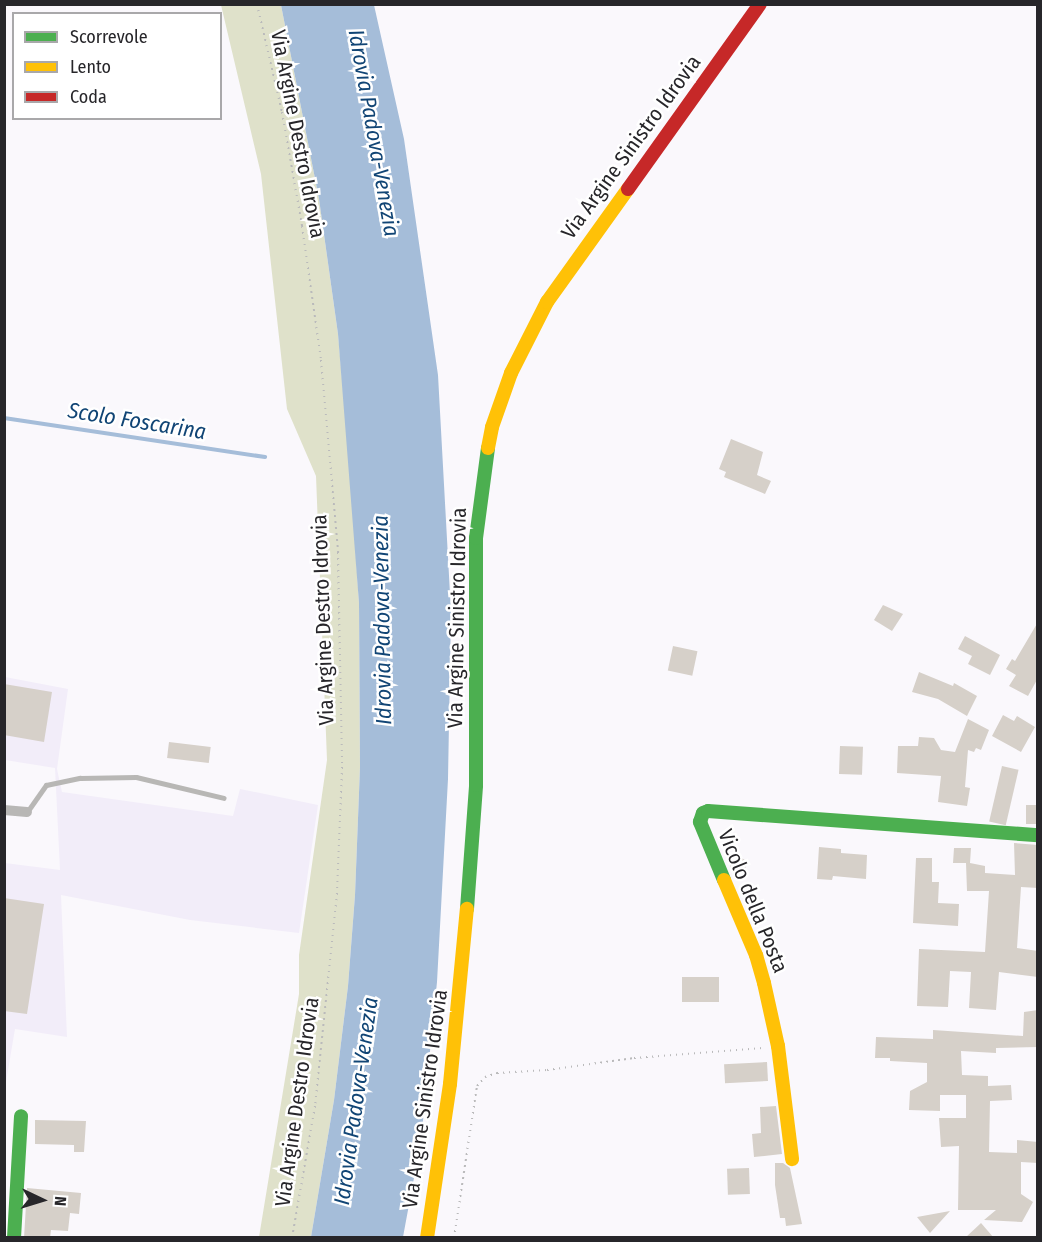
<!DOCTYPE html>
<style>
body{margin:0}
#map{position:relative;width:1042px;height:1242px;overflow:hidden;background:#faf8fc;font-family:"Fira Sans Condensed",sans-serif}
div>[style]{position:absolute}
.built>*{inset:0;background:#f2edf9}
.green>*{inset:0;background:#dfe1ca}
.water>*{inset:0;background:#a5bdd9}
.stream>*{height:4px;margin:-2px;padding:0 2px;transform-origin:2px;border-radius:2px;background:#a5bdd9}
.building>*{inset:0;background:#d6d0c9;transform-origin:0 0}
.round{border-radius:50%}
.path>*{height:2px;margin-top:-1px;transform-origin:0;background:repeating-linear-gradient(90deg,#bababb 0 1.5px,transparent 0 6px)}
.lane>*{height:5px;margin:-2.5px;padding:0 2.5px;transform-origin:2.5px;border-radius:2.5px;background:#b8b7b5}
.street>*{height:10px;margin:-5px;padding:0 5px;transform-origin:5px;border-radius:5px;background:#b8b7b5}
.fast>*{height:14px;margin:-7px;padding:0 7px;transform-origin:7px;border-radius:7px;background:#4caf50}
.slow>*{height:14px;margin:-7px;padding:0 7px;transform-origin:7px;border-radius:7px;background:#ffc107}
.jam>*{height:14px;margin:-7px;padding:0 7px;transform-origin:7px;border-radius:7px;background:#c62828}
span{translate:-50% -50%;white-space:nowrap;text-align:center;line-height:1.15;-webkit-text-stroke:5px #fff;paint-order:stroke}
.street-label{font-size:21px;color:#27262a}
.water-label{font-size:22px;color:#114575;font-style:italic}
.frame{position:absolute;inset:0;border:6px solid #27262a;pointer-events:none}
.legend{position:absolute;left:12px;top:12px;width:210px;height:108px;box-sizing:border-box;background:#fff;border:2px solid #a9a8aa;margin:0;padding:8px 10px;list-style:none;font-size:18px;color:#27262a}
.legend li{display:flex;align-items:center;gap:12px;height:30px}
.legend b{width:30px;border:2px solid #a9a8aa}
.north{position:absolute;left:12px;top:1170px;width:60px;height:60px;-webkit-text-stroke:4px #fff;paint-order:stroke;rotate:94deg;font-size:16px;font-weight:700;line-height:24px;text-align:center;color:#27262a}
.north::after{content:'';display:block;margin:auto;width:21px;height:27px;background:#27262a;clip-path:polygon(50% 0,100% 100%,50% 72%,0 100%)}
</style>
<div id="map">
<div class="built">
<div style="clip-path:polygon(5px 677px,68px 689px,57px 769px,62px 792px,233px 816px,240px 789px,318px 805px,299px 933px,190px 920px,61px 895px,67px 1037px,15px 1029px,5px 1088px,5px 863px,60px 870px,55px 768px,5px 760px)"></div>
</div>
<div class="green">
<div style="clip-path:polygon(221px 5px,281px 5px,319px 199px,338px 334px,350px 467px,359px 603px,360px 767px,355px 895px,348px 986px,334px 1100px,311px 1237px,259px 1237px,299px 994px,299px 955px,327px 760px,316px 476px,287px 409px,261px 174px)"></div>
</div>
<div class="water">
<div style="clip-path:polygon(281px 5px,374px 5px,404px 139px,438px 375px,451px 612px,448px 779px,437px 982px,421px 1140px,403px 1237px,311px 1237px,334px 1100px,348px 986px,355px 895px,360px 767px,359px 603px,338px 334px,319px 199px)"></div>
</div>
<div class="stream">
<div style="left:4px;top:418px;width:264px;rotate:8.5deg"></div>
</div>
<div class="building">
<div style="clip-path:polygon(731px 439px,763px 452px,757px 475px,771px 481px,765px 494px,724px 477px,726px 472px,719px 469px)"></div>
<div style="clip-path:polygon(883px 605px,903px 614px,892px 631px,874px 620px)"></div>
<div style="clip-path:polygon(1038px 622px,1038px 678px,1028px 696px,1009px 686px,1016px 675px,1006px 669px,1012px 659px,1015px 661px)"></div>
<div style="clip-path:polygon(965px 636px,1000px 655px,990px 675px,968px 664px,972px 656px,958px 649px)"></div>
<div style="left:673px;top:646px;width:25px;height:25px;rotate:12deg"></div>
<div style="clip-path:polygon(919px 672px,953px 686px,954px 683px,977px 696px,967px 716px,938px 699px,912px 692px)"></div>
<div style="clip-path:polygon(4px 684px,52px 692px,44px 742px,4px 735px)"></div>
<div style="clip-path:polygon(1003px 715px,1014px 721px,1017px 716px,1035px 727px,1021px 752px,992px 736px)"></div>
<div style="clip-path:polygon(968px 719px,989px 730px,981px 750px,976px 748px,974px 752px,968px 750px,965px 787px,970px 788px,967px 806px,938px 802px,941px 776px,897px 773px,898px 746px,918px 746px,919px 737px,934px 738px,941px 750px,955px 752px)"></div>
<div style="left:169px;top:742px;width:42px;height:16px;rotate:7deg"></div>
<div style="left:840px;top:746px;width:23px;height:28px;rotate:2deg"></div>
<div style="left:1002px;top:766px;width:17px;height:57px;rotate:13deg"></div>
<div style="left:1026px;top:805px;width:12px;height:19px"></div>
<div style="clip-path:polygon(1014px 843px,1038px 845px,1038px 888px,1021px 887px,1017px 948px,1038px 951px,1038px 977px,999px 972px,996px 1010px,969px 1008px,971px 972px,950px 971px,948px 1007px,917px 1006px,919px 949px,985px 952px,989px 891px,967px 891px,966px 863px,953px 863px,954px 848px,971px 848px,970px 863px,985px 866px,985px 873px,1015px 875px)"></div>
<div style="clip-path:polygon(819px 847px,841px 849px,841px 853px,867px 855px,866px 879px,833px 876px,832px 880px,817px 879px)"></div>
<div class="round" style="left:730px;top:857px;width:16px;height:16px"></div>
<div style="clip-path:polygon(916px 858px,932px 858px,932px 882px,939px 882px,938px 903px,959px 904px,958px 926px,913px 923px)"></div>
<div style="clip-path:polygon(4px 898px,44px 904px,27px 1014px,4px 1011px)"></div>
<div style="left:682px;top:977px;width:37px;height:25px"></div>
<div style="clip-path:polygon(1038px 1010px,1038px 1047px,996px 1048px,996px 1053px,961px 1051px,962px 1075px,988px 1076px,988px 1086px,1011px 1085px,1012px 1100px,990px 1101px,989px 1152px,1017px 1153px,1017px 1140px,1038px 1142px,1038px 1163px,1021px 1162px,1021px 1194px,1033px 1202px,1022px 1222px,984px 1220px,996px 1210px,958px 1210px,959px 1146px,941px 1147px,939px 1118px,966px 1118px,966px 1095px,940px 1095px,940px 1111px,909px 1110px,910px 1091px,927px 1082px,927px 1063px,890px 1061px,890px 1058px,875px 1058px,876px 1037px,933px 1039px,933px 1030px,1023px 1036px,1024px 1012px)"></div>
<div style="left:767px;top:1062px;width:19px;height:43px;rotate:87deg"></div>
<div style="clip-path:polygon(776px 1106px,782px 1154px,754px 1157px,752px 1134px,761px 1133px,760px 1107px)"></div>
<div style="clip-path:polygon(35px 1120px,86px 1121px,84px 1152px,74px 1152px,74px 1145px,35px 1144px)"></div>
<div style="clip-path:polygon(775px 1163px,783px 1163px,790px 1168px,802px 1224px,786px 1226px,785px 1218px,780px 1218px,775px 1185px)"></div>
<div style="left:749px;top:1168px;width:26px;height:22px;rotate:88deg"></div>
<div style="clip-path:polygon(27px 1188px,81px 1193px,79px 1214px,70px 1213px,68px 1231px,51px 1230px,50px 1238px,24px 1238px)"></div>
<div style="clip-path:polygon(950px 1211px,930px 1233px,917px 1217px)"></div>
<div style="clip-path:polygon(981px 1223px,994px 1238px,965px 1238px)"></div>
</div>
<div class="path">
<div style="left:257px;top:4px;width:111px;rotate:77deg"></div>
<div style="left:282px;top:112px;width:116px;rotate:80deg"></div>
<div style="left:302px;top:226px;width:135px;rotate:81.9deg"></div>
<div style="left:321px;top:360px;width:193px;rotate:84.9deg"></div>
<div style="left:338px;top:552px;width:215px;rotate:88.9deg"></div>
<div style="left:342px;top:767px;width:126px;rotate:92.3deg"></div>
<div style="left:337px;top:893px;width:214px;rotate:95.9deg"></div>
<div style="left:315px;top:1106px;width:134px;rotate:99.9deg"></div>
<div style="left:454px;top:1238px;width:154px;rotate:-81.4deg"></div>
<div style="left:477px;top:1086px;width:12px;rotate:-48deg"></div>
<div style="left:485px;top:1077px;width:13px;rotate:-18deg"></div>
<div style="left:497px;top:1073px;width:50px;rotate:-3.4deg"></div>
<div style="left:547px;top:1070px;width:88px;rotate:-7.9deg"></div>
<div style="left:634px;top:1058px;width:129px;rotate:-4.4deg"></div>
</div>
<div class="lane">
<div style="left:27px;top:812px;width:33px;rotate:-55deg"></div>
<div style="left:46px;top:785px;width:35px;rotate:-12deg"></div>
<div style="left:80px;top:778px;width:56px;rotate:-1deg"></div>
<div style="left:136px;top:777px;width:90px;rotate:13.4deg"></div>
</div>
<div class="street">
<div style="left:4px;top:810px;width:23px;rotate:5deg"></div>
</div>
<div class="fast">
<div style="left:724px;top:880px;width:63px;rotate:-112.5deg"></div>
<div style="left:700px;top:822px;width:9px;rotate:-72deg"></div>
<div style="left:703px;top:813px;width:5px;rotate:-22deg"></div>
<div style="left:708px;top:811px;width:331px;rotate:4.2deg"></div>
<div style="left:467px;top:909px;width:124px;rotate:-85.8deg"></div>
<div style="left:476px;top:785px;width:247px;rotate:-90deg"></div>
<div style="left:476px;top:538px;width:91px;rotate:-82.4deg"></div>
<div style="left:14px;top:1238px;width:122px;rotate:-86.7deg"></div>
</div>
<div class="slow">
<div style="left:488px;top:448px;width:21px;rotate:-79deg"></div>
<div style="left:492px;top:427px;width:57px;rotate:-70.6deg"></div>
<div style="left:511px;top:373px;width:80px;rotate:-63.1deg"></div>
<div style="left:547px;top:302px;width:139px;rotate:-54.4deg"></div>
<div style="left:724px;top:880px;width:82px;rotate:66.9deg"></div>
<div style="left:756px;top:955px;width:29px;rotate:74deg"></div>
<div style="left:764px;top:983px;width:65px;rotate:77.5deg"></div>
<div style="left:778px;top:1046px;width:114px;rotate:82.9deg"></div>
<div style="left:427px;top:1238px;width:156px;rotate:-81.5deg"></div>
<div style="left:450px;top:1084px;width:176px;rotate:-84.5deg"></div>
</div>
<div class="jam">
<div style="left:628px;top:189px;width:227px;rotate:-54.5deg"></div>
</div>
<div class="street-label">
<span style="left:298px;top:134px;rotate:79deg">Via Argine Destro Idrovia</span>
<span style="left:631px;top:147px;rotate:-54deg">Via Argine Sinistro Idrovia</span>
<span style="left:457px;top:618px;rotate:-89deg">Via Argine Sinistro Idrovia</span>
<span style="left:323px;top:620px;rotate:-92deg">Via Argine Destro Idrovia</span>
<span style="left:753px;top:901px;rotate:68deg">Vicolo della Posta</span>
<span style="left:425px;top:1099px;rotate:-82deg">Via Argine Sinistro Idrovia</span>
<span style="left:297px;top:1102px;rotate:-82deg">Via Argine Destro Idrovia</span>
</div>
<div class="water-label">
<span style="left:374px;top:133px;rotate:80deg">Idrovia Padova-Venezia</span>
<span style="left:137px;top:421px;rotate:9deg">Scolo Foscarina</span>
<span style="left:382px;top:620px;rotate:-91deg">Idrovia Padova-Venezia</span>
<span style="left:356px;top:1101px;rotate:-82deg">Idrovia Padova-Venezia</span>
</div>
<div class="frame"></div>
<ul class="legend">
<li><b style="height:8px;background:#4caf50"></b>Scorrevole</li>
<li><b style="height:8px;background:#ffc107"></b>Lento</li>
<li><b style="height:8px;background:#c62828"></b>Coda</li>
</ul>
<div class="north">N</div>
</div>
